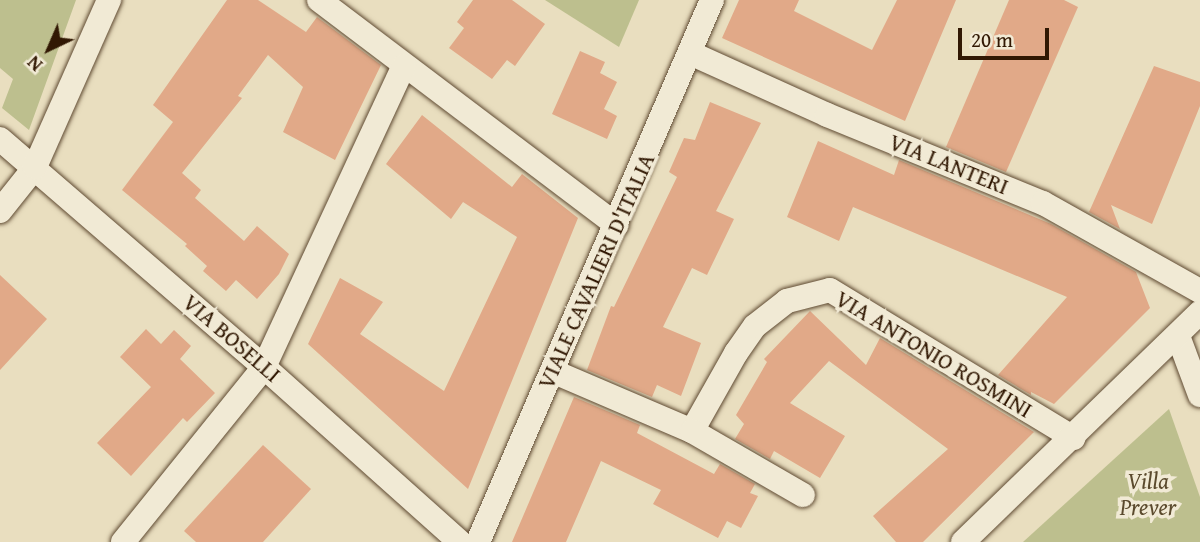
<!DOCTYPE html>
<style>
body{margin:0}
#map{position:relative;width:1200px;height:542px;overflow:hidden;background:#e9debf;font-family:"Gentium Book Plus",serif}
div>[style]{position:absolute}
.green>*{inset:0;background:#bdbf8e}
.building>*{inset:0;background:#e1a988}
.roads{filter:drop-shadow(0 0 2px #5f4a32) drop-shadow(0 0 2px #5f4a32)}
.street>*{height:24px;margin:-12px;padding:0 12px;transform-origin:12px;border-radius:12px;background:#f1ead5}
span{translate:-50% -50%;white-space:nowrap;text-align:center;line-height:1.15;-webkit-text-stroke:7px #f1ead5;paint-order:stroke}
.street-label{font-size:23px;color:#311803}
.park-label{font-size:23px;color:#5b4a2d;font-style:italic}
.north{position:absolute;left:14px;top:14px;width:70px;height:70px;-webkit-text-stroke:5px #f1ead5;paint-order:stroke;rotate:224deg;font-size:19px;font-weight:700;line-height:28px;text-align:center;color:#311803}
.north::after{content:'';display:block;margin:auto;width:24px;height:32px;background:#311803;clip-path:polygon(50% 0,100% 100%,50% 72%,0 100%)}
.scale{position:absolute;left:958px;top:28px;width:91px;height:32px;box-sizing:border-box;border:4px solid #311803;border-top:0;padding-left:9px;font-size:21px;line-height:24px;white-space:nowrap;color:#311803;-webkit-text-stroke:5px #f1ead5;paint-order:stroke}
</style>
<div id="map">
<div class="green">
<div style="clip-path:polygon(0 0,76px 0,29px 130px,2px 108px,13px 79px,0 68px)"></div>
<div style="clip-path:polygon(545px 0,639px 0,619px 47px)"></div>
<div style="clip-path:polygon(1169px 409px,1200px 497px,1200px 542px,1023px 542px)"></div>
</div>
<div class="building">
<div style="clip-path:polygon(227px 0,258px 0,306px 32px,317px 17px,381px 65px,335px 160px,283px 132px,303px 87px,268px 55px,238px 96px,242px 98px,182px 173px,201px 190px,195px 198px,244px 241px,257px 226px,289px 254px,279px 274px,257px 299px,236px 280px,226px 291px,203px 271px,207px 266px,185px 246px,187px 244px,122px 190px,173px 122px,153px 105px)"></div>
<div style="clip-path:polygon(473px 0,512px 0,545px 24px,515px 66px,507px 60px,492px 79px,449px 48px,464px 28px,457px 22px)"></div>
<div style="clip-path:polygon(739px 0,799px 0,794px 11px,872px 50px,897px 0,956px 0,905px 121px,722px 38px)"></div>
<div style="clip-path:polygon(1009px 0,1064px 0,1078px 7px,1006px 172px,946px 147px)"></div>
<div style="clip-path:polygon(580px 51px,605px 62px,600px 73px,617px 82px,604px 109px,617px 116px,607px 139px,552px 114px)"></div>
<div style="clip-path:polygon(1154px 66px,1200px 82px,1200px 106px,1152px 224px,1111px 205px,1120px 229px,1089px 212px)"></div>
<div style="clip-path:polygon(710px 102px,761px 123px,716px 211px,734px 219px,707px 275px,692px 268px,663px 327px,701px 343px,681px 396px,657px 385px,652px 397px,587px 370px,611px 306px,614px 307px,677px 177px,669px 172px,684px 138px,695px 140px)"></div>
<div style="clip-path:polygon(422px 115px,512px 187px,522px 174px,578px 218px,468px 489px,308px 344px,340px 278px,383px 302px,360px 334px,444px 391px,517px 237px,463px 202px,451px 219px,386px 164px)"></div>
<div style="clip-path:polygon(818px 141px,894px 175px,899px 160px,1051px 224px,1136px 272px,1150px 308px,1054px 404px,1031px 392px,1031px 395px,998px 375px,1067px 297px,853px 207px,839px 241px,787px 217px)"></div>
<div style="clip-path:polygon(0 275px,47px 319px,0 370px)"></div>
<div style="clip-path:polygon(810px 311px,866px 365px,880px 338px,1034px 432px,923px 542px,896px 542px,873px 516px,948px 449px,829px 361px,790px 403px,845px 436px,820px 478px,774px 451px,770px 459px,735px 439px,744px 424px,736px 415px,767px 362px,764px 359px)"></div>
<div style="clip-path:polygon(146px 329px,161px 344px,174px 330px,191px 346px,180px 359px,215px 393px,187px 422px,183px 418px,131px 476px,97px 443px,151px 387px,120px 357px)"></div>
<div style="clip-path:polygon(574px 397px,640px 425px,637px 433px,714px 474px,720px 464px,755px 484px,750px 493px,758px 496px,741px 528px,727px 521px,718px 538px,653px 504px,661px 490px,601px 461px,566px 542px,512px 542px)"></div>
<div style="clip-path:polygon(263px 445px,311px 489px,263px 542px,196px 542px,184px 531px)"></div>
</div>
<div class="roads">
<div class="street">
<div style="left:319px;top:0;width:373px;rotate:37.1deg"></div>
<div style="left:690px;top:53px;width:150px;rotate:24.3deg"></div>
<div style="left:827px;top:115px;width:233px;rotate:22.2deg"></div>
<div style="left:1043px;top:203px;width:180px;rotate:29.3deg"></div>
<div style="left:0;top:139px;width:349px;rotate:40.8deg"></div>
<div style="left:264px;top:367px;width:263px;rotate:41.8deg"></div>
<div style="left:0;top:211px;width:56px;rotate:-51.5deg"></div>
<div style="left:35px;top:167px;width:183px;rotate:-66.1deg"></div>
<div style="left:1178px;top:336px;width:63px;rotate:69.6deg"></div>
<div style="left:552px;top:371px;width:152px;rotate:23.2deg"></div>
<div style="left:692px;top:431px;width:90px;rotate:-60.6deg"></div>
<div style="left:736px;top:353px;width:33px;rotate:-55deg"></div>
<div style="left:755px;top:326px;width:41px;rotate:-38deg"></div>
<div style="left:787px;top:301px;width:44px;rotate:-14.3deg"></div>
<div style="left:830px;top:290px;width:285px;rotate:31.3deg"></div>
<div style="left:692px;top:431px;width:128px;rotate:30deg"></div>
<div style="left:123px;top:542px;width:225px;rotate:-51.1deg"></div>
<div style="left:264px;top:367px;width:332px;rotate:-65.1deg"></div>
<div style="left:478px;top:542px;width:590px;rotate:-66.65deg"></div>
<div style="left:963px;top:542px;width:330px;rotate:-44.1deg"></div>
</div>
</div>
<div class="street-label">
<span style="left:949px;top:164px;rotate:22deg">VIA LANTERI</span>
<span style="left:596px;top:271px;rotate:-66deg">VIALE CAVALIERI D'ITALIA</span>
<span style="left:232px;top:338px;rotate:41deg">VIA BOSELLI</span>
<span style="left:934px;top:354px;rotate:31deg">VIA ANTONIO ROSMINI</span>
</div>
<div class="park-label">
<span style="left:1148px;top:494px">Villa<br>Prever</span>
</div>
<div class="north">N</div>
<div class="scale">20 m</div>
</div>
